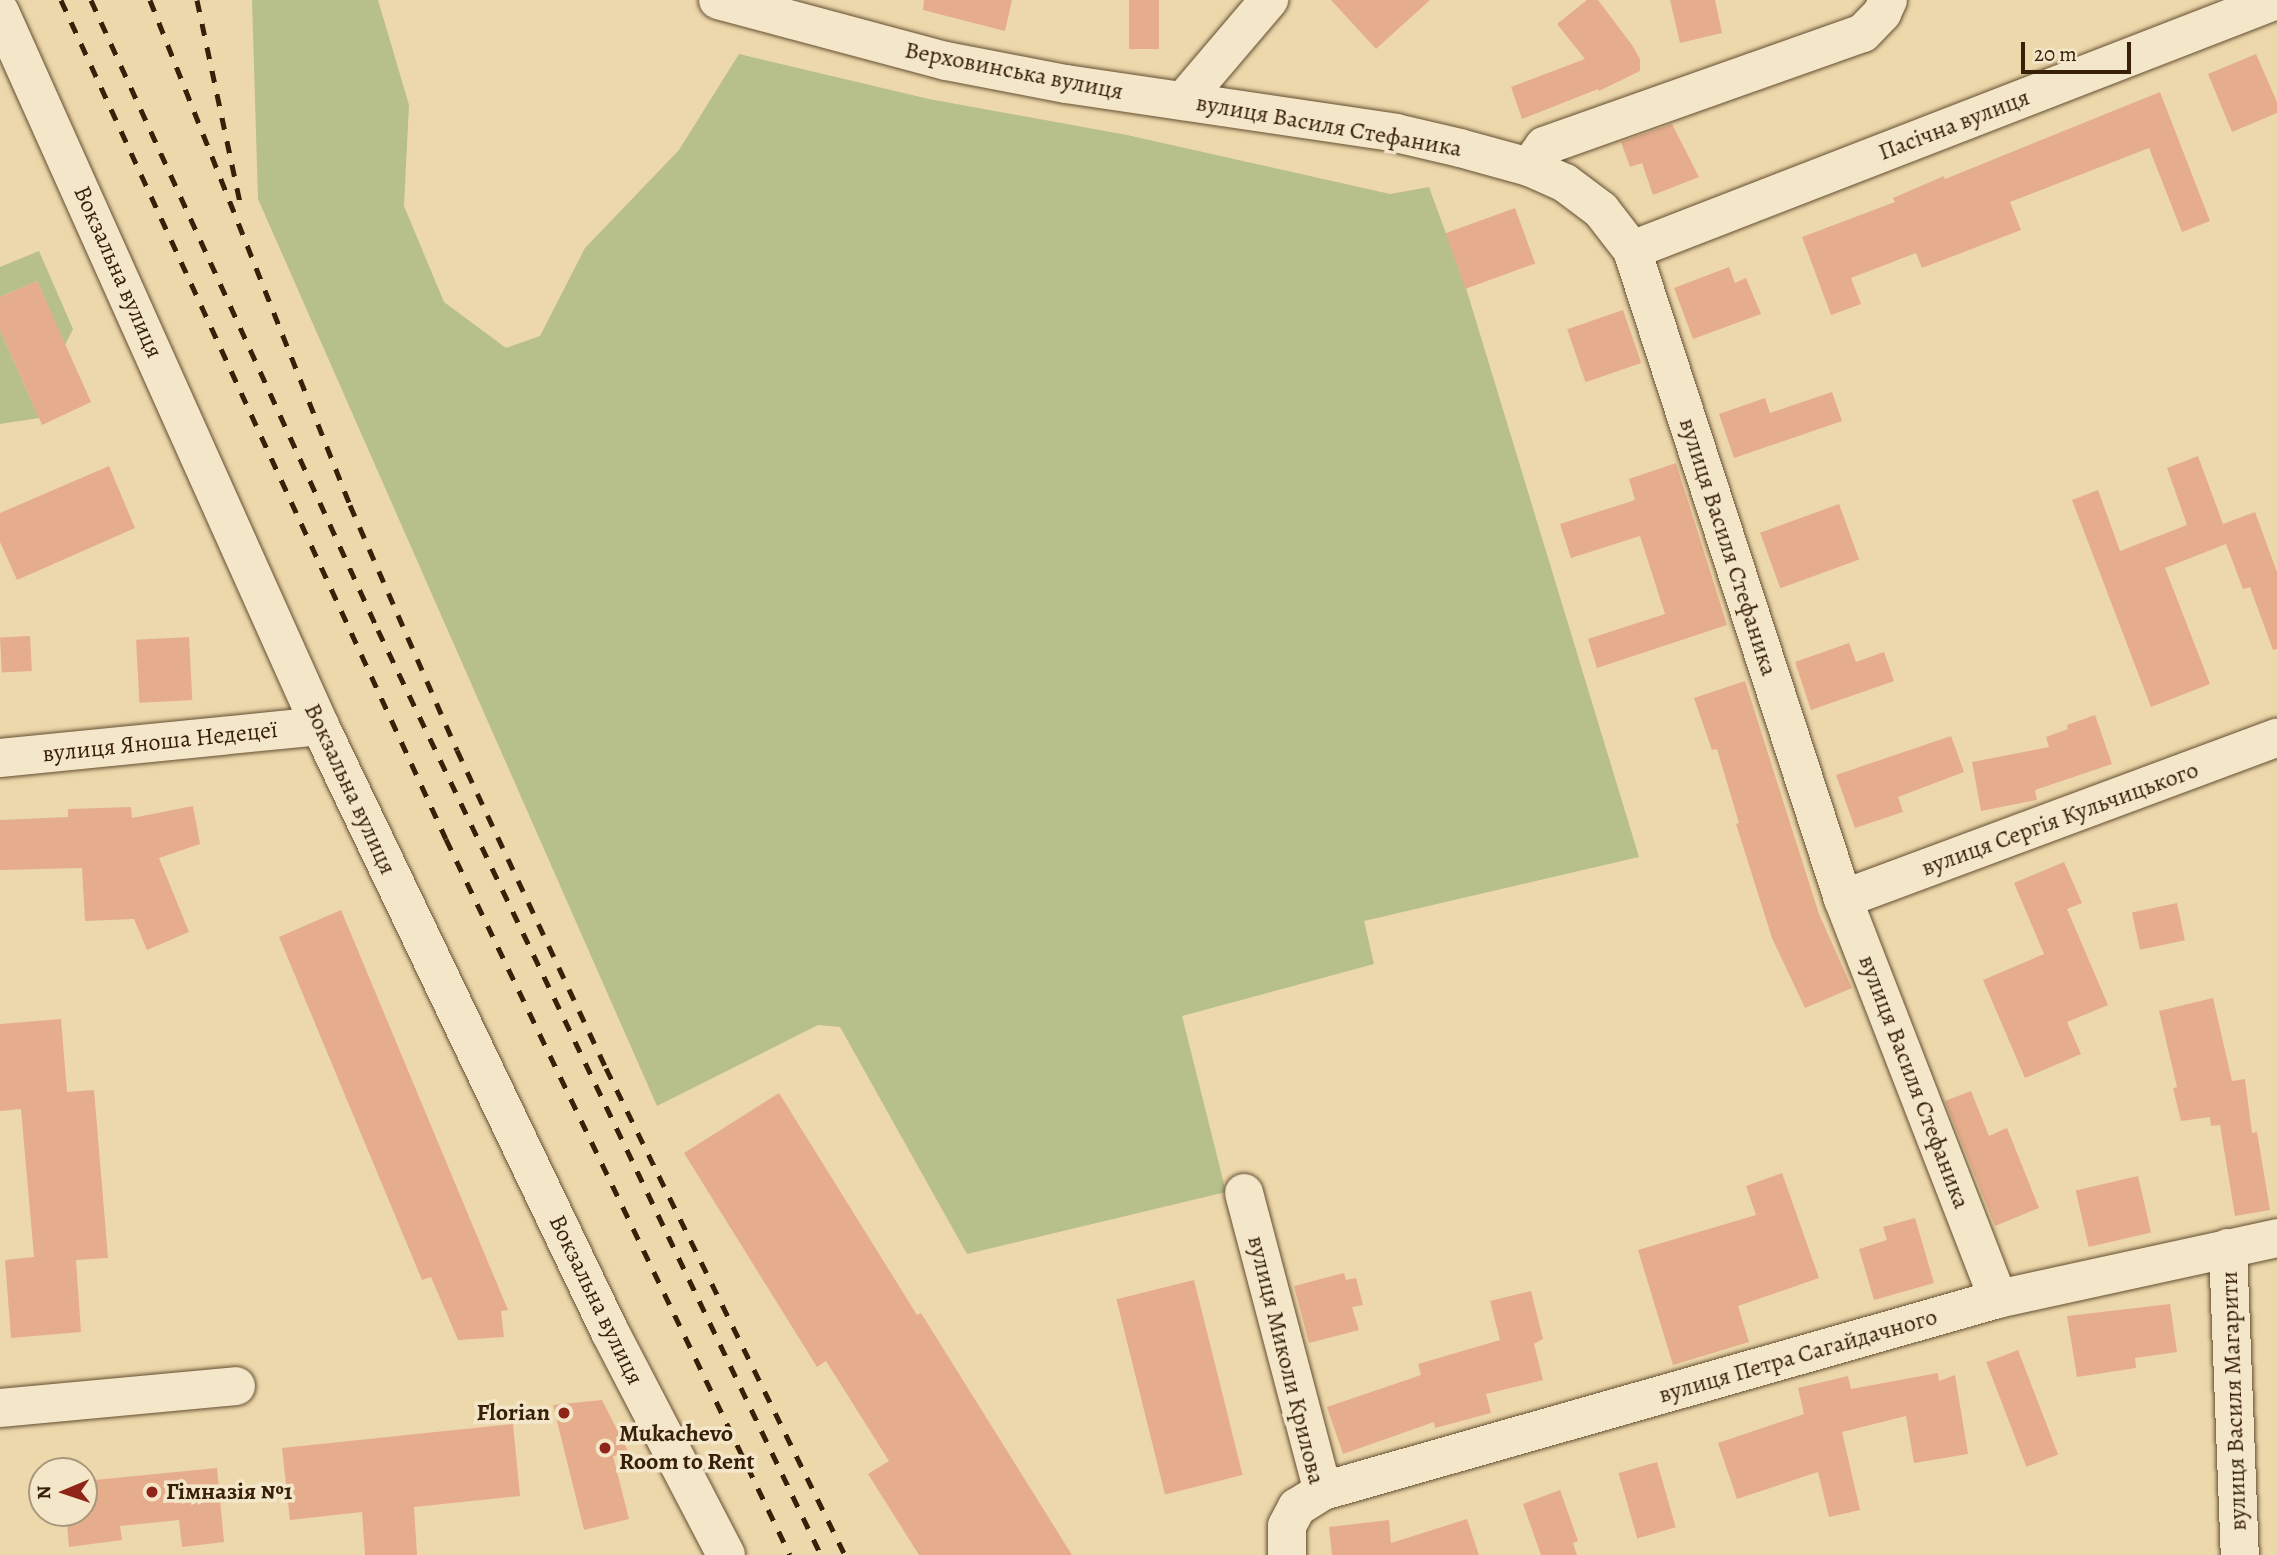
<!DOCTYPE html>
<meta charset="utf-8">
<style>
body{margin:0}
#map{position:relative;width:2277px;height:1555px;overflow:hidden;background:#edd8ac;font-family:Alegreya,serif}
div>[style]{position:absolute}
.green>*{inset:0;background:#b7bf8a}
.building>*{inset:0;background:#e5ad8c;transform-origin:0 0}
.roads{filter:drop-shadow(0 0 2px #644e30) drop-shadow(0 0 2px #644e30)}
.minor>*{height:38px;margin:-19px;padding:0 19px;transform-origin:19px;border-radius:19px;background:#f3e6c9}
.tertiary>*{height:38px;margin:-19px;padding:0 19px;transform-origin:19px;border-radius:19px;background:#f3e6c9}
.rail>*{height:5px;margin-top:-2.5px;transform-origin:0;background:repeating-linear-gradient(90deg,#372007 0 12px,transparent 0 24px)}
.dots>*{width:19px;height:19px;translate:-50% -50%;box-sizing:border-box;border:4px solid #f3e6c9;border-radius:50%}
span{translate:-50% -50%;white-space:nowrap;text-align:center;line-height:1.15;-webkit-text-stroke:7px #f3e6c9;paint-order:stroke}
.street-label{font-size:24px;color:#372007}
.poi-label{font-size:24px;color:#372007;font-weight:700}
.right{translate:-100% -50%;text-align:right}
.left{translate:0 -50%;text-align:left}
.north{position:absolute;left:28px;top:1457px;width:70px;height:70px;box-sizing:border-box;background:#f3e6c9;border:2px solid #a8977b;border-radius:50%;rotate:268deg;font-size:19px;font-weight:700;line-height:28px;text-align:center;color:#372007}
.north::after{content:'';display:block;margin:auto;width:24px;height:32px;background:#8f2418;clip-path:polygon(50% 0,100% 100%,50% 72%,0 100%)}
.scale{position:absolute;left:2021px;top:42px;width:110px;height:32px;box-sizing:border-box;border:4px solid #372007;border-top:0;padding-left:9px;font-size:21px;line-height:24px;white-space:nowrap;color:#372007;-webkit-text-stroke:5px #f3e6c9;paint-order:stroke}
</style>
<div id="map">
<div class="green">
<div style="clip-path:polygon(252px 0,378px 0,409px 105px,404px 206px,444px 302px,506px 348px,540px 336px,585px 248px,679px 150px,739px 54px,929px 99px,1127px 135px,1390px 194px,1429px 187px,1466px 288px,1639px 857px,1364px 921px,1374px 964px,1182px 1016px,1226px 1192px,967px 1254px,840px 1027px,818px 1025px,657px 1106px,258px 199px)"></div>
<div style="clip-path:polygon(39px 251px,73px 329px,65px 345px,37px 281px,0 297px,0 267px)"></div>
<div style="clip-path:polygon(0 330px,39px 418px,0 424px)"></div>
</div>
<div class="building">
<div style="clip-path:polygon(924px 0,1012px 0,1005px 31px,923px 10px)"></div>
<div style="left:1129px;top:0;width:30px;height:49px"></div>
<div style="clip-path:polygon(1331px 0,1430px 0,1376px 49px)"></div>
<div style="clip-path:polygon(1587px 0,1598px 0,1632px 45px,1640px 59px,1640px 71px,1599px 91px,1598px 89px,1522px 119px,1511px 87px,1585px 59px,1557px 24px)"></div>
<div style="clip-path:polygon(1670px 0,1715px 0,1722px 33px,1680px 43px)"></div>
<div style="clip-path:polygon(2256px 54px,2277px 102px,2277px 113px,2232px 132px,2208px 74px)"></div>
<div style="clip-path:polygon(2160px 92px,2210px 221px,2182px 232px,2149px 148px,2010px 202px,2021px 230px,1922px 268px,1916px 253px,1851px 278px,1861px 304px,1831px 315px,1802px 237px,1895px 202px,1893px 198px,1944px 176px,1945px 179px)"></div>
<div style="clip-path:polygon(1672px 124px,1699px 177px,1653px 195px,1642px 163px,1630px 167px,1621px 142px)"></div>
<div style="left:1515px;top:208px;width:59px;height:74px;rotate:70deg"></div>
<div style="clip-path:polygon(1729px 267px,1735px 283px,1746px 278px,1761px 314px,1693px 339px,1674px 288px)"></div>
<div style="clip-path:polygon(37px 281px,91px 402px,42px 425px,0 330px,0 297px)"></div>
<div style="left:1623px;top:310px;width:56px;height:59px;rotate:71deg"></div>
<div style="clip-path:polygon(1832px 392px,1842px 421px,1734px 458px,1719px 414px,1765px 398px,1770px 413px)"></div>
<div style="clip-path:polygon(2198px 456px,2223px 524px,2255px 512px,2277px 572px,2277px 649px,2273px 650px,2250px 587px,2243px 589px,2226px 544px,2165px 568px,2210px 684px,2151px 707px,2072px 500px,2098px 490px,2120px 551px,2187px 525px,2167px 468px)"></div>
<div style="clip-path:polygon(1676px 463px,1727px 625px,1597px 668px,1588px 639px,1665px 614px,1640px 536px,1571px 558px,1560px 524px,1635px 500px,1629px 479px)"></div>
<div style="clip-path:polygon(109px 466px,135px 528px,17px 580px,0 542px,0 513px)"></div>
<div style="left:1839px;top:504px;width:59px;height:84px;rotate:70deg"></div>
<div style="left:30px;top:636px;width:35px;height:30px;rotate:87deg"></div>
<div style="left:189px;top:637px;width:63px;height:53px;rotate:87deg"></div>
<div style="clip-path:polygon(1849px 643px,1856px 662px,1884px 652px,1894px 681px,1811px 710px,1795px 662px)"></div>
<div style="clip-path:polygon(1745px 681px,1819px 914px,1852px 988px,1805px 1008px,1772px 938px,1736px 824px,1739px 823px,1717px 749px,1712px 750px,1694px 698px)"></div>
<div style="clip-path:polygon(2095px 715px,2112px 764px,2035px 790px,2037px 800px,1981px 811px,1972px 762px,2049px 747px,2046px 737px,2068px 729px,2067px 725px)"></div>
<div style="clip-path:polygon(1951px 736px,1964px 772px,1898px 797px,1903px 812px,1855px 828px,1836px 775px)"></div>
<div style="clip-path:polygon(193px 806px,200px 844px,159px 858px,189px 932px,147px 950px,134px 919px,85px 921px,82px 868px,0 870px,0 820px,68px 817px,68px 809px,131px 807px,132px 818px)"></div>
<div style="clip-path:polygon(2064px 862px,2082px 903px,2067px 909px,2108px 1005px,2067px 1022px,2081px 1054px,2025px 1078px,1983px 980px,2044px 954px,2014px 883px)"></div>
<div style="left:2177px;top:903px;width:38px;height:46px;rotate:78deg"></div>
<div style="clip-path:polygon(341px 910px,508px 1310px,501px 1311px,504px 1337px,458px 1340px,431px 1277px,422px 1280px,279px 937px)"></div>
<div style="clip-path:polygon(2213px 998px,2232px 1081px,2245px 1079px,2252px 1133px,2257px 1132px,2270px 1210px,2235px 1216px,2220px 1125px,2211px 1126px,2210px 1117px,2181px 1121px,2173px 1088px,2177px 1087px,2159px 1011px)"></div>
<div style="clip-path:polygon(61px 1019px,67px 1092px,94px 1090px,108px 1258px,76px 1260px,81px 1332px,11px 1338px,5px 1260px,34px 1257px,21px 1109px,0 1111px,0 1024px)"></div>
<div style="clip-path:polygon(1971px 1091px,1989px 1136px,2007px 1128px,2039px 1208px,1995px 1226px,1945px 1101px)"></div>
<div style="clip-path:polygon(779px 1093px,917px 1315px,921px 1313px,1072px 1555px,919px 1555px,868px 1474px,889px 1461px,826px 1361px,817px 1367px,684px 1153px)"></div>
<div style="clip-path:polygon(1782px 1173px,1819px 1278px,1738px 1306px,1749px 1342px,1673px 1365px,1638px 1250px,1756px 1215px,1746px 1186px)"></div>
<div style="left:2138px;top:1176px;width:58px;height:64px;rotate:77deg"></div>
<div style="clip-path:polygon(1915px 1218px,1934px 1283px,1874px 1300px,1859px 1249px,1887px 1240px,1883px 1227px)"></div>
<div style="clip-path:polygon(1344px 1273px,1346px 1280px,1356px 1278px,1363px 1305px,1352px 1307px,1359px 1330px,1309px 1343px,1294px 1286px)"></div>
<div style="left:1194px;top:1280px;width:201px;height:80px;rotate:76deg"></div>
<div style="clip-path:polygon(1531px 1291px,1543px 1339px,1534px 1344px,1543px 1380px,1486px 1394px,1491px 1413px,1435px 1428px,1434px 1422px,1343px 1454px,1327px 1407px,1421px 1375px,1418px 1364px,1500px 1340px,1490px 1301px)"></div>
<div style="clip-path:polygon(2170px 1304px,2177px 1352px,2135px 1358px,2136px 1368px,2077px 1377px,2067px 1316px)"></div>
<div style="left:2018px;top:1350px;width:112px;height:34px;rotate:69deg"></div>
<div style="clip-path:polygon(1938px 1373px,1939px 1381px,1955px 1375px,1968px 1454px,1914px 1463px,1906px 1416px,1842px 1432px,1860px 1510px,1829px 1517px,1818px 1472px,1737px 1499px,1718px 1443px,1804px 1414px,1798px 1388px,1848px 1376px,1851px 1389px)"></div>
<div style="clip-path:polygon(602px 1400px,629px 1453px,613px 1456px,629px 1519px,584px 1530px,553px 1405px)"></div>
<div style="clip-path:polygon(513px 1424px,520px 1496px,414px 1507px,417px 1555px,365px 1555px,362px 1512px,290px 1520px,282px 1448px)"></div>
<div style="left:1657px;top:1462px;width:68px;height:40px;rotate:74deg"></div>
<div style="clip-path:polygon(217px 1468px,224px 1542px,182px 1547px,179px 1520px,120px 1526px,122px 1540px,69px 1547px,66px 1513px,84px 1513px,84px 1481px)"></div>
<div style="clip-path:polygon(1560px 1490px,1578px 1541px,1573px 1543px,1577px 1555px,1541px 1555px,1523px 1504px)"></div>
<div style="clip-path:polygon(1467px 1519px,1479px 1555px,1332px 1555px,1329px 1527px,1389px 1520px,1391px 1543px)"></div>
</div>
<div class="roads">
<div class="minor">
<div style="left:1183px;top:101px;width:133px;rotate:-49.6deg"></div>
<div style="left:1529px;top:167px;width:26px;rotate:-54deg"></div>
<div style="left:1544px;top:146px;width:338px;rotate:-19.5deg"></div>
<div style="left:1863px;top:33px;width:28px;rotate:-46deg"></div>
<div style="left:1882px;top:13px;width:14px;rotate:-65deg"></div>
<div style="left:1632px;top:250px;width:692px;rotate:-21.19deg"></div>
<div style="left:0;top:758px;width:322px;rotate:-5.7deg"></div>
<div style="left:1843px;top:899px;width:463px;rotate:-20.4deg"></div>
<div style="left:1244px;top:1193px;width:308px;rotate:75.2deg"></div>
<div style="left:2228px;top:1248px;width:307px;rotate:87.8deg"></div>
<div style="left:1998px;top:1299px;width:286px;rotate:-12.3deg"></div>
<div style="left:0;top:1408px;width:237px;rotate:-5.3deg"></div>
</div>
<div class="tertiary">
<div style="left:718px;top:0;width:236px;rotate:15deg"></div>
<div style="left:946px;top:61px;width:122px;rotate:10.9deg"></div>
<div style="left:1066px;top:84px;width:334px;rotate:8.4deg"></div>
<div style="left:1396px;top:133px;width:66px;rotate:13.2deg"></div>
<div style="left:1460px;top:148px;width:72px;rotate:15.4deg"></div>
<div style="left:1529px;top:167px;width:39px;rotate:24deg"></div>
<div style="left:1565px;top:183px;width:45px;rotate:36.9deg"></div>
<div style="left:1601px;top:210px;width:51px;rotate:52.2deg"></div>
<div style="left:1632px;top:250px;width:682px;rotate:71.99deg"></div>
<div style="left:1843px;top:899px;width:429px;rotate:68.8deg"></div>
<div style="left:1998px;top:1299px;width:702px;rotate:164.12deg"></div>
<div style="left:1323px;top:1491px;width:31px;rotate:148deg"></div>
<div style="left:1297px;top:1507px;width:21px;rotate:118deg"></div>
<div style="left:1287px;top:1526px;width:29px;rotate:90deg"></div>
<div style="left:0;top:12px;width:782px;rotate:65.86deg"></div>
<div style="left:320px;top:726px;width:672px;rotate:64.43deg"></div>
<div style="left:610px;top:1332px;width:251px;rotate:62.5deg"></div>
</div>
</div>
<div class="rail">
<div style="left:61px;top:0;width:923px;rotate:65.35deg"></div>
<div style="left:446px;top:839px;width:794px;rotate:64.34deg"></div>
<div style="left:91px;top:0;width:692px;rotate:65.51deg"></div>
<div style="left:378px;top:630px;width:1026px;rotate:64.41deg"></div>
<div style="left:150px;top:0;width:543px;rotate:68.39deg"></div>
<div style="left:350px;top:505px;width:267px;rotate:66.4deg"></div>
<div style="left:457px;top:750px;width:351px;rotate:64.9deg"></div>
<div style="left:606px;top:1068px;width:542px;rotate:63.86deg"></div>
<div style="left:197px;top:0;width:207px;rotate:78deg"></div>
</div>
<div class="dots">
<div style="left:564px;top:1413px;background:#8f2418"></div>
<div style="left:605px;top:1448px;background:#8f2418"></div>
<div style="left:152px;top:1492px;background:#8f2418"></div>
</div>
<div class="street-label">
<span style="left:1014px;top:71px;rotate:11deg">Верховинська вулиця</span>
<span style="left:1954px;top:125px;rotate:-21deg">Пасічна вулиця</span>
<span style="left:1329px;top:126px;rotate:10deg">вулиця Василя Стефаника</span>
<span style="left:118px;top:272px;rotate:66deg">Вокзальна вулиця</span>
<span style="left:1728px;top:547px;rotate:72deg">вулиця Василя Стефаника</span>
<span style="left:160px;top:742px;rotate:-6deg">вулиця Яноша Недецеї</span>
<span style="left:350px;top:789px;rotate:65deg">Вокзальна вулиця</span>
<span style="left:2060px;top:819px;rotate:-20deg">вулиця Сергія Кульчицького</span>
<span style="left:1914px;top:1082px;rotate:69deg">вулиця Василя Стефаника</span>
<span style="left:596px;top:1300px;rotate:64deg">Вокзальна вулиця</span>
<span style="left:1798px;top:1356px;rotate:-16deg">вулиця Петра Сагайдачного</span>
<span style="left:1286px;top:1360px;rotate:76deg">вулиця Миколи Крилова</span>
<span style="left:2234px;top:1401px;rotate:-92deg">вулиця Василя Магарити</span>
</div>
<div class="poi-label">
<span class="right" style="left:550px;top:1413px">Florian</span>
<span class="left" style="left:619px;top:1448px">Mukachevo<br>Room to Rent</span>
<span class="left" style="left:166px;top:1492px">Гімназія №1</span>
</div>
<div class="north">N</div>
<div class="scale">20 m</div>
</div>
